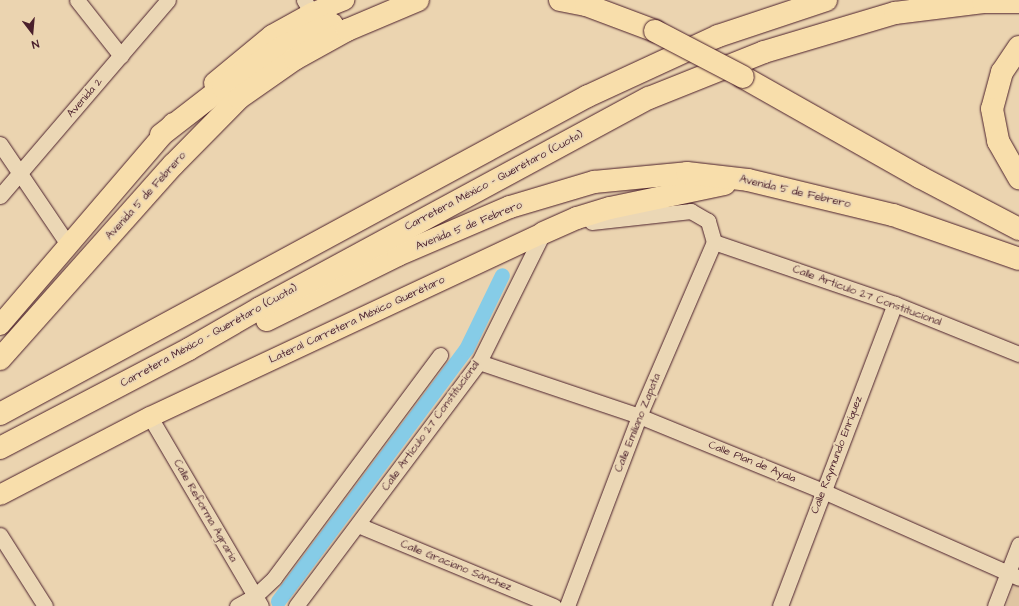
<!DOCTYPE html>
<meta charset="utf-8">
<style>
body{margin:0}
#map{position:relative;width:1019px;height:606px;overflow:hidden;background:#ebd4b0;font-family:"Architects Daughter",sans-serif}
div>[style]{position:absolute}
.built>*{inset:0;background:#dfc5a2}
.canal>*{height:15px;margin:-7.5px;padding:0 7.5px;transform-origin:7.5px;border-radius:7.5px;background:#86cce7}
.roads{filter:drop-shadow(0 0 1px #4a1f2b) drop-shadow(0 0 1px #4a1f2b)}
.minor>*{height:15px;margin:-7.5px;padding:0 7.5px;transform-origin:7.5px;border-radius:7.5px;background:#ebd7b5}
.major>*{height:20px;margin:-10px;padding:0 10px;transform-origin:10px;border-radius:10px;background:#f8deab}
.highway>*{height:22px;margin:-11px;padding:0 11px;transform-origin:11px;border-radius:11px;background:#f8deab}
.bridges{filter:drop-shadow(0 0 1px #4a1f2b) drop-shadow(0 0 1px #4a1f2b)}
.highway-bridge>*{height:22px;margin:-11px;padding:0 11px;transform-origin:11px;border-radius:11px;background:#f8deab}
span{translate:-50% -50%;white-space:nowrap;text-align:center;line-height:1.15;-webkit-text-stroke:3.5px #ebd7b5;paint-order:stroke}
.street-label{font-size:11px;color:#4a1f2b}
.north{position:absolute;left:12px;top:12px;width:40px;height:40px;-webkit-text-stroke:3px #ebd7b5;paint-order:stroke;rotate:164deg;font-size:11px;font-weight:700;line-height:16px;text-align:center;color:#4a1f2b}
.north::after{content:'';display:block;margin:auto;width:14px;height:18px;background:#4a1f2b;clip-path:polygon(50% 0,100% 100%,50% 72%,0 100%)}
</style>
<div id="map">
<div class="built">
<div style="clip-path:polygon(1015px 583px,1019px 585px,1019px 606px,1006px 606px)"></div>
</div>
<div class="canal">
<div style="left:278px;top:601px;width:314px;rotate:-53.3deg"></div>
<div style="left:466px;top:349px;width:82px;rotate:-64.1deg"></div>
</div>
<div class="roads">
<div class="minor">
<div style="left:77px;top:0;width:71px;rotate:51.8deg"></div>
<div style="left:304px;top:0;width:15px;rotate:58deg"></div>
<div style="left:0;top:144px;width:123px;rotate:55.9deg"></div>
<div style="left:0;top:196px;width:258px;rotate:-49.4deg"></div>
<div style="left:714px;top:242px;width:191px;rotate:18.9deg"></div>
<div style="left:895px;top:304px;width:134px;rotate:22deg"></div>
<div style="left:479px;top:362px;width:169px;rotate:18.6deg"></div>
<div style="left:639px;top:416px;width:199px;rotate:22.2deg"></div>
<div style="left:823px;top:491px;width:214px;rotate:23.9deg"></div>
<div style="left:150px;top:417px;width:219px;rotate:59.6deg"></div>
<div style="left:358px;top:525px;width:212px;rotate:22.5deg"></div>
<div style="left:0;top:535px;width:84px;rotate:57.6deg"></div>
<div style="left:237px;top:606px;width:21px;rotate:-29deg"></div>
<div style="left:255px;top:596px;width:26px;rotate:-43deg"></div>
<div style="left:274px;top:578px;width:278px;rotate:-53.3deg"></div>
<div style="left:296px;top:606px;width:305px;rotate:-53.1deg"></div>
<div style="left:479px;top:362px;width:144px;rotate:-63.6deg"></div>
<div style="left:543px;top:233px;width:4px;rotate:-14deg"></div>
<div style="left:567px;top:606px;width:203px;rotate:-69.2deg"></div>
<div style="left:639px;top:416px;width:189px;rotate:-66.7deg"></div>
<div style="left:714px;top:242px;width:22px;rotate:-106deg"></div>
<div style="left:708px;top:221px;width:20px;rotate:-150deg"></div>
<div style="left:691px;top:211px;width:100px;rotate:173.7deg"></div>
<div style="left:780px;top:606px;width:323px;rotate:-69.2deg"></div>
<div style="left:995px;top:606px;width:66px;rotate:-68.8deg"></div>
</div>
<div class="major">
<div style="left:214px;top:83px;width:75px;rotate:-39.6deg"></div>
<div style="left:272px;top:35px;width:46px;rotate:-28.8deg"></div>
<div style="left:312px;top:13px;width:35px;rotate:-22deg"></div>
<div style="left:0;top:325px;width:266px;rotate:-49.4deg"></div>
<div style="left:0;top:495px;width:169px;rotate:-27.5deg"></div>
<div style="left:150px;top:417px;width:434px;rotate:-25.1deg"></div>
</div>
<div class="highway">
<div style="left:560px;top:0;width:26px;rotate:11deg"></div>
<div style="left:586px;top:5px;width:74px;rotate:20.6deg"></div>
<div style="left:1019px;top:47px;width:30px;rotate:124deg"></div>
<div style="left:1002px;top:72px;width:38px;rotate:105deg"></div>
<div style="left:992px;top:109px;width:33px;rotate:79deg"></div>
<div style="left:998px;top:141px;width:43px;rotate:60.4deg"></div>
<div style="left:743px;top:77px;width:203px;rotate:29.5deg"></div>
<div style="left:920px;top:177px;width:112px;rotate:27.7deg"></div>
<div style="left:161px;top:135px;width:78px;rotate:-37.7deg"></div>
<div style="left:223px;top:87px;width:71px;rotate:-34.1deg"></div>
<div style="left:282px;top:47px;width:55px;rotate:-24.7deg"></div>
<div style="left:543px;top:233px;width:37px;rotate:-24deg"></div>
<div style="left:577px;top:218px;width:34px;rotate:-17deg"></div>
<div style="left:610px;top:208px;width:117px;rotate:-11.8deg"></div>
<div style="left:267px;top:320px;width:146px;rotate:-26.4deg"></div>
<div style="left:398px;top:255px;width:122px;rotate:-23.2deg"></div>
<div style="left:510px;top:207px;width:88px;rotate:-16.6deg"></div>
<div style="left:594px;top:182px;width:93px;rotate:-5.5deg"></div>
<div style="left:687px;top:173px;width:61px;rotate:6.5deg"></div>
<div style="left:748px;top:180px;width:149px;rotate:13.6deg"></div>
<div style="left:893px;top:215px;width:133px;rotate:19.2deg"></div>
<div style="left:0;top:359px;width:260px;rotate:-48.3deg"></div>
<div style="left:173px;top:165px;width:94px;rotate:-45.4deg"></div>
<div style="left:239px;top:98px;width:68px;rotate:-34.9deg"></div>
<div style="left:295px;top:59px;width:60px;rotate:-29.1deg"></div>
<div style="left:347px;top:30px;width:77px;rotate:-22.9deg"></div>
<div style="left:0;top:414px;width:668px;rotate:-28.41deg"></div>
<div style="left:588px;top:96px;width:143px;rotate:-24.8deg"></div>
<div style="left:718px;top:36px;width:114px;rotate:-18.4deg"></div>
<div style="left:0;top:448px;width:213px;rotate:-27.6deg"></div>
<div style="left:189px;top:349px;width:82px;rotate:-30deg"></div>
<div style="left:260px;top:308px;width:442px;rotate:-28.4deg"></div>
<div style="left:649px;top:98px;width:124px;rotate:-21.8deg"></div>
<div style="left:764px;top:52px;width:137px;rotate:-16.6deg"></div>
<div style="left:895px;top:13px;width:89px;rotate:-7.1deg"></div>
<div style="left:983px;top:2px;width:36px"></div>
</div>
</div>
<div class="bridges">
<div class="highway-bridge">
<div style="left:655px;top:31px;width:99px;rotate:27.6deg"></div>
</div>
</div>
<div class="street-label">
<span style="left:85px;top:98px;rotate:-49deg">Avenida 2</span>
<span style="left:494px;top:181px;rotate:-28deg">Carretera México - Querétaro (Cuota)</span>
<span style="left:795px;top:192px;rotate:13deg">Avenida 5 de Febrero</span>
<span style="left:146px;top:196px;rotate:-48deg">Avenida 5 de Febrero</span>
<span style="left:469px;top:226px;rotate:-22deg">Avenida 5 de Febrero</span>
<span style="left:867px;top:296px;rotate:20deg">Calle Artículo 27 Constitucional</span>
<span style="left:357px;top:320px;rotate:-25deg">Lateral Carretera México Querétaro</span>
<span style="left:209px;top:336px;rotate:-29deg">Carretera México - Querétaro (Cuota)</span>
<span style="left:638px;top:423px;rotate:-68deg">Calle Emiliano Zapata</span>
<span style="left:431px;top:426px;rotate:-54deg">Calle Artículo 27 Constitucional</span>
<span style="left:837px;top:455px;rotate:-69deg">Calle Raymundo Enríquez</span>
<span style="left:752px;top:462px;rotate:22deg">Calle Plan de Ayala</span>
<span style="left:205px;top:511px;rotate:60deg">Calle Reforma Agraria</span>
<span style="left:456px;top:566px;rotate:22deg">Calle Graciano Sánchez</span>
</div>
<div class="north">N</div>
</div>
